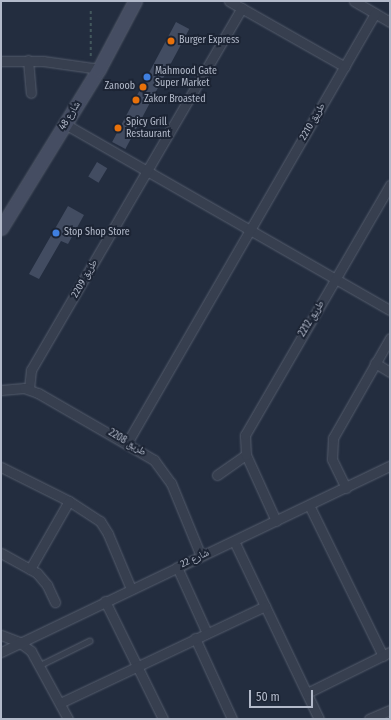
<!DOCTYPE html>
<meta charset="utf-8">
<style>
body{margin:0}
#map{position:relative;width:391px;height:720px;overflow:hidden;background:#232d3f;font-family:"Fira Sans Condensed","Noto Naskh Arabic",sans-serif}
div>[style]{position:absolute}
.building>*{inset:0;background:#424c61;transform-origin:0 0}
.path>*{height:1.5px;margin-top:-0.75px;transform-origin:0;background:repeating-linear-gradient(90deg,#43585d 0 3px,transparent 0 6px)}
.roads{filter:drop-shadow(0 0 1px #555d6d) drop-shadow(0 0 1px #555d6d)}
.lane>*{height:4.5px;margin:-2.25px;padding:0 2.25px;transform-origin:2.25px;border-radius:2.25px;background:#373f4f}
.street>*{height:9px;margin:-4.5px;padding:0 4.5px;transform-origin:4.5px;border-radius:4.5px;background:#373f4f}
.secondary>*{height:13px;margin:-6.5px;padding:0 6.5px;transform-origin:6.5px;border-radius:6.5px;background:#454d62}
.dots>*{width:11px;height:11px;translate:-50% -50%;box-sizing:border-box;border:2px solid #1c2434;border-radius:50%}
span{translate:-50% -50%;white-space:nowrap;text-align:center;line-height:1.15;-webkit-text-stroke:4px #1c2434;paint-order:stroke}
.poi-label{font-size:10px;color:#b3baca}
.left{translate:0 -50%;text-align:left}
.right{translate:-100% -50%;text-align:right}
.street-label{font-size:10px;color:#b3baca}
.frame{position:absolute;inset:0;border:2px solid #b3baca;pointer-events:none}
.scale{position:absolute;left:249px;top:690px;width:64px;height:18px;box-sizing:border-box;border:2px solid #b3baca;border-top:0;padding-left:5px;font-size:12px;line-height:14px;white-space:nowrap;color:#b3baca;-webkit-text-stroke:3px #1c2434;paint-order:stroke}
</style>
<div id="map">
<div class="building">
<div style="left:176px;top:22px;width:15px;height:136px;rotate:28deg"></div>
<div style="left:97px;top:162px;width:12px;height:17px;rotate:31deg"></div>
<div style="clip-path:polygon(68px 206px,84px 215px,68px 244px,61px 241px,39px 279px,29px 274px)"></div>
</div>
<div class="path">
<div style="left:91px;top:11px;width:48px;rotate:90deg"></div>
</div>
<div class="roads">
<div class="lane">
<div style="left:40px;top:665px;width:55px;rotate:-26.1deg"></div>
</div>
<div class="street">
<div style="left:229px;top:1px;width:133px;rotate:29.6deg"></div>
<div style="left:354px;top:1px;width:42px;rotate:30.3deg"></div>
<div style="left:28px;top:60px;width:33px;rotate:85deg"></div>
<div style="left:1px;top:61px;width:42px"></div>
<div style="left:43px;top:61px;width:57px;rotate:8.1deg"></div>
<div style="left:65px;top:124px;width:374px;rotate:29.8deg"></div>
<div style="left:375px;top:363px;width:17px;rotate:31deg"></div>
<div style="left:29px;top:389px;width:19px;rotate:-84deg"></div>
<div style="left:31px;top:370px;width:419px;rotate:-59.8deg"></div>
<div style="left:1px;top:390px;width:23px;rotate:-5deg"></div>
<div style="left:24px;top:388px;width:15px;rotate:20deg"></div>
<div style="left:38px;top:393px;width:134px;rotate:30deg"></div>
<div style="left:154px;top:460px;width:29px;rotate:54deg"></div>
<div style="left:171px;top:483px;width:79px;rotate:67.7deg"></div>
<div style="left:127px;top:443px;width:496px;rotate:-60deg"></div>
<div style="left:1px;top:467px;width:76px;rotate:26.6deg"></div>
<div style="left:69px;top:501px;width:37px;rotate:33deg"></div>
<div style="left:100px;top:521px;width:15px;rotate:58deg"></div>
<div style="left:108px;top:534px;width:60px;rotate:67.3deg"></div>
<div style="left:217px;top:475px;width:35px;rotate:-35deg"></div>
<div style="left:346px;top:488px;width:32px;rotate:-116deg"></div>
<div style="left:332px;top:459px;width:21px;rotate:-87deg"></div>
<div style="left:333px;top:438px;width:115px;rotate:-60.3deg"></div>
<div style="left:309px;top:505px;width:168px;rotate:63.9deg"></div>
<div style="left:276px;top:521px;width:72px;rotate:-114.4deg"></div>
<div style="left:246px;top:455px;width:20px;rotate:-93deg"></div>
<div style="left:245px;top:435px;width:289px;rotate:-59.9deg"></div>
<div style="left:234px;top:541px;width:197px;rotate:64.5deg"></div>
<div style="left:1px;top:553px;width:41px;rotate:29.1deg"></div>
<div style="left:37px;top:573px;width:16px;rotate:50deg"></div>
<div style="left:47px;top:585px;width:19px;rotate:65deg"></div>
<div style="left:177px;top:567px;width:72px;rotate:65.6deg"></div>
<div style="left:30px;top:569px;width:78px;rotate:-60.2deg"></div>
<div style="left:105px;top:601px;width:131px;rotate:63.8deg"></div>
<div style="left:1px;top:635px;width:19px;rotate:21deg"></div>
<div style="left:19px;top:642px;width:15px;rotate:37deg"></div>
<div style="left:31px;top:651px;width:77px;rotate:61.4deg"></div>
<div style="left:195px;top:638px;width:89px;rotate:65.4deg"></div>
<div style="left:1px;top:652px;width:431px;rotate:-25.6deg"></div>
<div style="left:307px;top:693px;width:93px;rotate:-26.3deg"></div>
<div style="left:60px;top:703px;width:227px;rotate:-25.3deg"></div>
<div style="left:369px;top:719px;width:23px;rotate:-23deg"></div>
</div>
<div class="secondary">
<div style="left:1px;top:228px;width:187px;rotate:-58.4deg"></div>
<div style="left:99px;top:69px;width:77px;rotate:-62.1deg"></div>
</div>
</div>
<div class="dots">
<div style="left:171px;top:41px;background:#e8710a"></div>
<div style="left:147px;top:77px;background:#3f7fe0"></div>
<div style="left:143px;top:87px;background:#e8710a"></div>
<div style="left:136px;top:100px;background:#e8710a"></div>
<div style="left:118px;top:128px;background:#e8710a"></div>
<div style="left:56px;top:233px;background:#3f7fe0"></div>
</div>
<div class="poi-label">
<span class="left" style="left:179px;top:41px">Burger Express</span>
<span class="left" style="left:155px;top:77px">Mahmood Gate<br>Super Market</span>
<span class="right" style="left:135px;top:87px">Zanoob</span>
<span class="left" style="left:144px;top:100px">Zakor Broasted</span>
<span class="left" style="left:126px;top:128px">Spicy Grill<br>Restaurant</span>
<span class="left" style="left:64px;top:233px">Stop Shop Store</span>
</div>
<div class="street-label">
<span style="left:70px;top:116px;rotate:-58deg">شارع 48</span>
<span style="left:313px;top:122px;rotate:-60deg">طريق 2210</span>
<span style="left:85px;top:279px;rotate:-60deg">طريق 2209</span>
<span style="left:312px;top:319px;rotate:-59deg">طريق 2212</span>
<span style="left:127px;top:443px;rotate:31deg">طريق 2208</span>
<span style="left:195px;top:559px;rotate:-25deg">شارع 22</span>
</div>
<div class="frame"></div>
<div class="scale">50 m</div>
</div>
